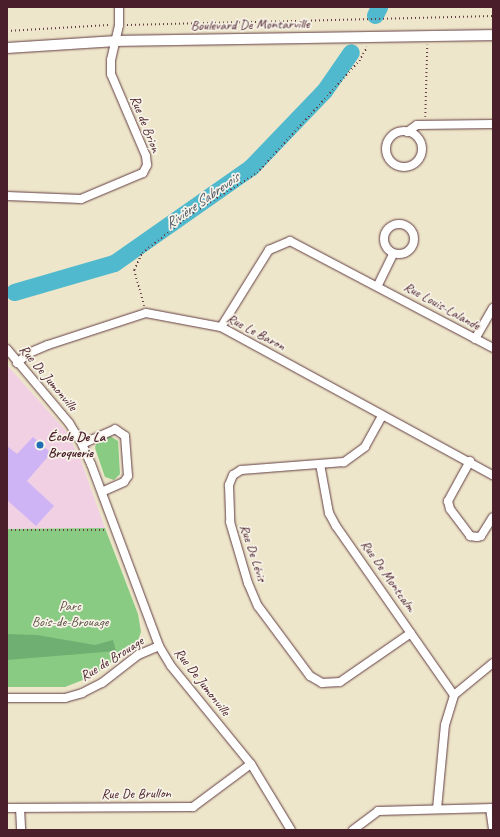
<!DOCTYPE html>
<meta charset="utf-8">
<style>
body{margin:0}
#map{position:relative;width:500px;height:837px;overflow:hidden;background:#eee6ca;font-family:Caveat,sans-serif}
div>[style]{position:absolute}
.built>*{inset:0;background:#f1d0e4}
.green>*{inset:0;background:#8acb83}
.forest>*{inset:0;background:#6faf71}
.river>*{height:17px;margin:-8.5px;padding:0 8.5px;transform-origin:8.5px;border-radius:8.5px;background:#50b9cd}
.building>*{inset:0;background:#cfb4f5}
.path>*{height:1.5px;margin-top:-0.75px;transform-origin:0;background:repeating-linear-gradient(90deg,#633d43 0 1px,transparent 0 4px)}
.roads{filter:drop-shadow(0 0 1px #633d43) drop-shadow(0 0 1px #633d43)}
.minor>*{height:8px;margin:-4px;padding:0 4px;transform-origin:4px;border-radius:4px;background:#fff}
.minor>.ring{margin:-4px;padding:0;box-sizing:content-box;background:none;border:8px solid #fff;border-radius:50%}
.tertiary>*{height:10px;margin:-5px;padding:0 5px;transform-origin:5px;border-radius:5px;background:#fff}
.dots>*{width:11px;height:11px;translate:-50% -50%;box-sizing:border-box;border:2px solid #f7f3e8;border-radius:50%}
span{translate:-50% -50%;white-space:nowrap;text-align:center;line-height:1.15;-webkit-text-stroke:3.5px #f7f3e8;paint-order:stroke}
.street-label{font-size:14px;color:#4a1f2b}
.poi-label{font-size:14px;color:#4a1f2b;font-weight:700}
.left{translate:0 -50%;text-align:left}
.park-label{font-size:14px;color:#5d5345}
.water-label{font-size:15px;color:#4c5564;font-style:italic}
.frame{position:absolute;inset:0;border:8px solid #4a1f2b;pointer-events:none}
</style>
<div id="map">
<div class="built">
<div style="clip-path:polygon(7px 365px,66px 431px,80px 458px,105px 528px,7px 529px)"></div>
</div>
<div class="green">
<div style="clip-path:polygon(110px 436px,118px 441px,120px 474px,114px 480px,105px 477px,95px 448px,96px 444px)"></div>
<div style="clip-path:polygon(105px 528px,138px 614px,141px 632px,137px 643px,93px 676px,65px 687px,7px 687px,7px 529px)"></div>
</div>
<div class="forest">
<div style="clip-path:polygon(7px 634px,37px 635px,95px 645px,113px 640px,116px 651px,7px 660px)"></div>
</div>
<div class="river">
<div style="left:375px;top:15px;width:9px;rotate:-63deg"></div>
<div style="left:14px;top:292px;width:104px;rotate:-16.2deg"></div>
<div style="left:114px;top:263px;width:167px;rotate:-35deg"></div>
<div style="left:251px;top:167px;width:105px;rotate:-46.2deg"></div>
<div style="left:324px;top:91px;width:47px;rotate:-55.3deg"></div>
</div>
<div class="building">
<div style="clip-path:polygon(33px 437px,51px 453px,27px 481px,54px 506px,36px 526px,7px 500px,7px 446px,17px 454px)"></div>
</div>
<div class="path">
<div style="left:127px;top:25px;width:366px;rotate:-1.4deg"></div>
<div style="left:7px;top:31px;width:102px;rotate:-3.4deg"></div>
<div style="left:425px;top:117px;width:72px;rotate:-88.4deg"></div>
<div style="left:144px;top:306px;width:37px;rotate:-106deg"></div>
<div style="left:134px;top:270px;width:19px;rotate:-65deg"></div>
<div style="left:142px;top:253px;width:65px;rotate:-38.1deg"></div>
<div style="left:193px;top:213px;width:75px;rotate:-32deg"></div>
<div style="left:257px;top:173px;width:151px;rotate:-47.7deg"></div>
<div style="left:359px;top:61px;width:16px;rotate:-60deg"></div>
<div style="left:7px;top:530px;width:100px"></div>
</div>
<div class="roads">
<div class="minor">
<div class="ring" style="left:386px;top:131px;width:28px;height:28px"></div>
<div style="left:407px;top:132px;width:12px;rotate:-35deg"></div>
<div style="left:417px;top:125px;width:76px;rotate:-0.8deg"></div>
<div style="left:7px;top:196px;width:74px;rotate:2.3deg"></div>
<div style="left:81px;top:199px;width:67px;rotate:-22.8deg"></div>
<div style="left:143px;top:173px;width:9px;rotate:-63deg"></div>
<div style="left:147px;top:165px;width:9px;rotate:-96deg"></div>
<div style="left:146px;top:156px;width:89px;rotate:-113.1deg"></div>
<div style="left:111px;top:74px;width:14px;rotate:-90deg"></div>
<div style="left:111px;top:60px;width:36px;rotate:-77deg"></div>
<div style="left:119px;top:25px;width:18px;rotate:-90deg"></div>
<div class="ring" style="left:384px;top:224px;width:22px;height:22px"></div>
<div style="left:378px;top:285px;width:34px;rotate:-64deg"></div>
<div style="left:221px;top:327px;width:91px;rotate:-58.1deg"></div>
<div style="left:269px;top:250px;width:23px;rotate:-23deg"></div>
<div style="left:290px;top:241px;width:229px;rotate:27.8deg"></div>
<div style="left:475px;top:339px;width:36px;rotate:-60deg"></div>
<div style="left:7px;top:349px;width:97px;rotate:50deg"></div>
<div style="left:69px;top:423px;width:25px;rotate:58deg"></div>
<div style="left:82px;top:444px;width:22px;rotate:66deg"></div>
<div style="left:91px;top:464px;width:194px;rotate:69.5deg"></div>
<div style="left:159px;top:646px;width:23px;rotate:59deg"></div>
<div style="left:171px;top:666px;width:127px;rotate:50.8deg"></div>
<div style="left:251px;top:764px;width:77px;rotate:58.8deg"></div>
<div style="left:17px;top:363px;width:16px;rotate:-40deg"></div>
<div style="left:29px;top:353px;width:21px;rotate:-23deg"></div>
<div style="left:48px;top:345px;width:103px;rotate:-18.1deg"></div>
<div style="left:146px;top:313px;width:76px;rotate:10.6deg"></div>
<div style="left:221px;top:327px;width:310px;rotate:28.6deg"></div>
<div style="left:382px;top:416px;width:35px;rotate:119deg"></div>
<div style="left:365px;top:447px;width:26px;rotate:144deg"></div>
<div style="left:344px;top:462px;width:103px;rotate:175.6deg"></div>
<div style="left:241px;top:470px;width:9px;rotate:148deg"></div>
<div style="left:233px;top:475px;width:11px;rotate:112deg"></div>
<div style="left:229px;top:485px;width:37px;rotate:88deg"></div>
<div style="left:230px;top:522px;width:64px;rotate:73.6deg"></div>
<div style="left:248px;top:583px;width:25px;rotate:67deg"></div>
<div style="left:258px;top:606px;width:87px;rotate:53.4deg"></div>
<div style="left:310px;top:676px;width:14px;rotate:30deg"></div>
<div style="left:322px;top:683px;width:18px;rotate:-3deg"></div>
<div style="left:340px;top:682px;width:86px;rotate:-34.6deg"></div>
<div style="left:82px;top:444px;width:36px;rotate:-24deg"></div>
<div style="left:115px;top:429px;width:12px;rotate:35deg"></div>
<div style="left:125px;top:436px;width:40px;rotate:85.7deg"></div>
<div style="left:128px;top:476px;width:7px;rotate:124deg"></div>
<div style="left:124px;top:482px;width:24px;rotate:156deg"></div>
<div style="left:470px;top:461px;width:46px;rotate:118.8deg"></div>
<div style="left:448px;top:501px;width:8px;rotate:76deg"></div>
<div style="left:450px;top:509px;width:34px;rotate:53deg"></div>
<div style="left:470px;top:536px;width:7px;rotate:8deg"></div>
<div style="left:477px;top:537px;width:4px;rotate:-14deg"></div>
<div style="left:481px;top:536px;width:22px;rotate:-58deg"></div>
<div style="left:320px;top:464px;width:50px;rotate:79.6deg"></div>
<div style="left:329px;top:513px;width:15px;rotate:62deg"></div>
<div style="left:336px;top:526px;width:206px;rotate:55.1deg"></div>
<div style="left:7px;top:698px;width:58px"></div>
<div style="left:65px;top:698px;width:18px;rotate:-16deg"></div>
<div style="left:82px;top:693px;width:22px;rotate:-27deg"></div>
<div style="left:102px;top:683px;width:46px;rotate:-37.9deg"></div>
<div style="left:138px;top:655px;width:23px;rotate:-23deg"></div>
<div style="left:7px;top:808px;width:186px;rotate:-0.3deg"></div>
<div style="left:193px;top:807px;width:72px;rotate:-36.6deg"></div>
<div style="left:20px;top:808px;width:22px;rotate:87deg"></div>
<div style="left:490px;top:808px;width:22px;rotate:82deg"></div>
<div style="left:437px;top:809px;width:84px;rotate:-84.6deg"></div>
<div style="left:445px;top:725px;width:31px;rotate:-73deg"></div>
<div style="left:454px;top:695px;width:50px;rotate:-39.4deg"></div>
<div style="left:353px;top:830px;width:31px;rotate:-37deg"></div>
<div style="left:378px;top:811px;width:115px;rotate:-1.5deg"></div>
</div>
<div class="tertiary">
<div style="left:7px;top:48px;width:110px;rotate:-3.6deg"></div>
<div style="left:117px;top:41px;width:376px;rotate:-0.9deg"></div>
</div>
</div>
<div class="dots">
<div style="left:40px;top:445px;background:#1f6fb2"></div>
</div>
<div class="street-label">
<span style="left:250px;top:25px;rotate:-1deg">Boulevard De Montarville</span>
<span style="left:145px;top:124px;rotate:68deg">Rue de Brion</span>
<span style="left:442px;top:306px;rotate:29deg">Rue Louis-Lalande</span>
<span style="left:256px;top:332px;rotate:28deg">Rue Le Baron</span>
<span style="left:48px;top:378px;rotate:50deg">Rue De Jumonville</span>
<span style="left:253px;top:553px;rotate:72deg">Rue De Lévis</span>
<span style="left:388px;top:576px;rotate:55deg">Rue De Montcalm</span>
<span style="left:112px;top:659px;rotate:-32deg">Rue de Brouage</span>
<span style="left:202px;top:682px;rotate:52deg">Rue De Jumonville</span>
<span style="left:136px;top:794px;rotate:-1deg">Rue De Brullon</span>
</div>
<div class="poi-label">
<span class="left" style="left:48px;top:445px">École De La<br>Broquerie</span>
</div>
<div class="park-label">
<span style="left:70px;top:614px">Parc<br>Bois-de-Brouage</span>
</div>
<div class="water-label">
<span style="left:202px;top:201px;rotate:-35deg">Rivière Sabrevois</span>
</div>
<div class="frame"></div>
</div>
